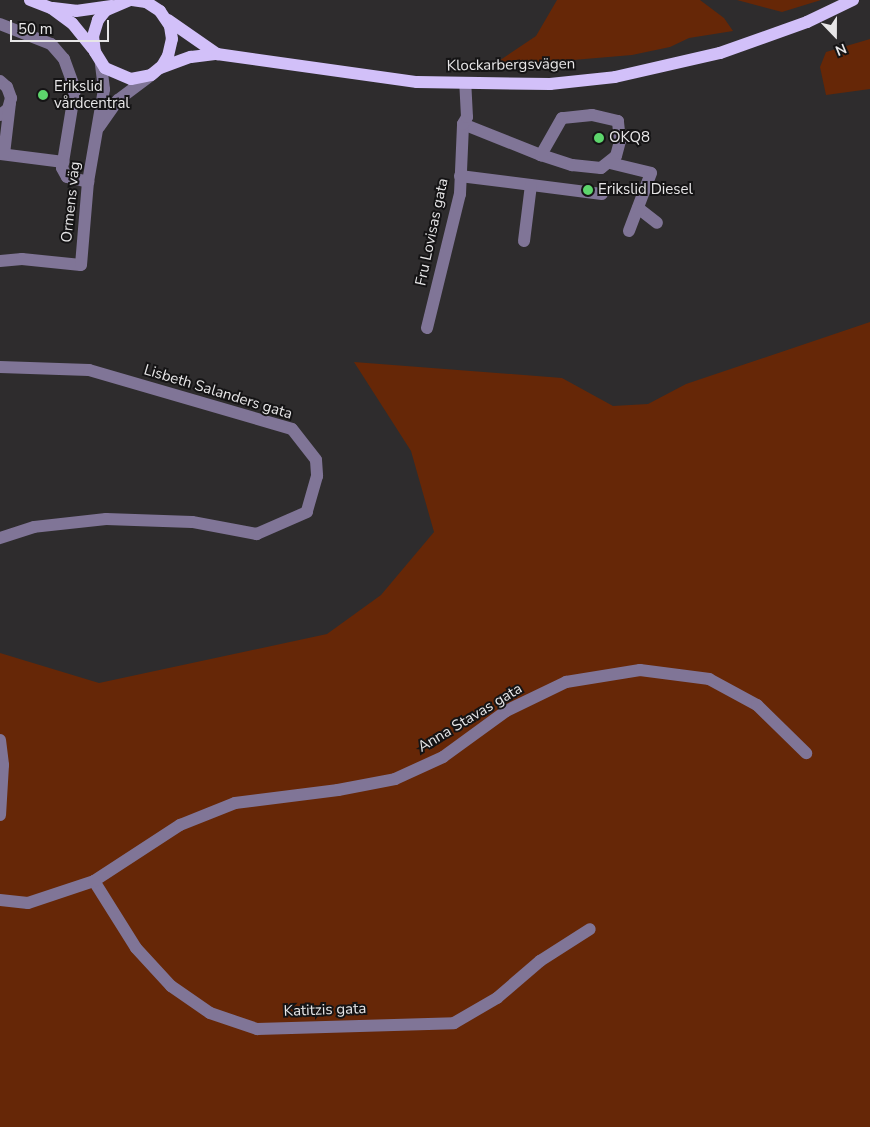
<!DOCTYPE html>
<meta charset="utf-8">
<style>
body{margin:0}
#map{position:relative;width:870px;height:1127px;overflow:hidden;background:#2e2c2d;font-family:"Nunito Sans",sans-serif}
div>[style]{position:absolute}
.green>*{inset:0;background:#662707}
.minor>*{height:12px;margin:-6px;padding:0 6px;transform-origin:6px;border-radius:6px;background:#807597}
.major>*{height:12px;margin:-6px;padding:0 6px;transform-origin:6px;border-radius:6px;background:#d2c0f9}
.dots>*{width:14px;height:14px;translate:-50% -50%;box-sizing:border-box;border:2px solid #151415;border-radius:50%}
span{translate:-50% -50%;white-space:nowrap;text-align:center;line-height:1.15;-webkit-text-stroke:4px #151415;paint-order:stroke}
.street-label{font-size:15px;color:#e7e6e7}
.poi-label{font-size:15px;color:#e7e6e7}
.left{translate:0 -50%;text-align:left}
.north{position:absolute;left:810px;top:10px;width:50px;height:50px;-webkit-text-stroke:4px #151415;paint-order:stroke;rotate:158deg;font-size:14px;font-weight:700;line-height:20px;text-align:center;color:#e7e6e7}
.north::after{content:'';display:block;margin:auto;width:18px;height:22px;background:#e7e6e7;clip-path:polygon(50% 0,100% 100%,50% 72%,0 100%)}
.scale{position:absolute;left:10px;top:20px;width:99px;height:22px;box-sizing:border-box;border:2px solid #e7e6e7;border-top:0;padding-left:6px;font-size:15px;line-height:18px;white-space:nowrap;color:#e7e6e7;-webkit-text-stroke:4px #151415;paint-order:stroke}
</style>
<div id="map">
<div class="green">
<div style="clip-path:polygon(557px 0,700px 0,724px 18px,733px 31px,689px 38px,670px 47px,632px 55px,490px 67px,536px 36px)"></div>
<div style="clip-path:polygon(737px 0,821px 0,782px 12px)"></div>
<div style="clip-path:polygon(870px 39px,870px 89px,826px 95px,820px 67px,826px 52px)"></div>
<div style="clip-path:polygon(870px 322px,870px 1127px,0 1127px,0 653px,99px 683px,327px 634px,381px 595px,434px 532px,411px 451px,354px 362px,562px 378px,613px 406px,648px 404px,686px 384px)"></div>
</div>
<div class="minor">
<div style="left:0;top:24px;width:55px;rotate:21.4deg"></div>
<div style="left:51px;top:44px;width:20px;rotate:49deg"></div>
<div style="left:64px;top:59px;width:32px;rotate:70deg"></div>
<div style="left:75px;top:89px;width:80px;rotate:99.3deg"></div>
<div style="left:62px;top:168px;width:10px;rotate:61deg"></div>
<div style="left:67px;top:177px;width:22px;rotate:13deg"></div>
<div style="left:0;top:81px;width:9px;rotate:41deg"></div>
<div style="left:7px;top:87px;width:12px;rotate:70deg"></div>
<div style="left:11px;top:98px;width:11px;rotate:105deg"></div>
<div style="left:8px;top:109px;width:10px;rotate:143deg"></div>
<div style="left:463px;top:124px;width:84px;rotate:21.7deg"></div>
<div style="left:541px;top:155px;width:33px;rotate:18deg"></div>
<div style="left:572px;top:165px;width:29px;rotate:6deg"></div>
<div style="left:601px;top:168px;width:19px;rotate:-39deg"></div>
<div style="left:616px;top:156px;width:16px;rotate:-75deg"></div>
<div style="left:620px;top:141px;width:20px;rotate:-96deg"></div>
<div style="left:618px;top:121px;width:27px;rotate:-167deg"></div>
<div style="left:592px;top:115px;width:30px;rotate:174deg"></div>
<div style="left:562px;top:118px;width:43px;rotate:119.6deg"></div>
<div style="left:99px;top:127px;width:33px;rotate:-55deg"></div>
<div style="left:118px;top:100px;width:45px;rotate:-36.9deg"></div>
<div style="left:0;top:154px;width:64px;rotate:7.2deg"></div>
<div style="left:4px;top:154px;width:51px;rotate:-83.3deg"></div>
<div style="left:610px;top:163px;width:42px;rotate:13.7deg"></div>
<div style="left:651px;top:173px;width:62px;rotate:110.8deg"></div>
<div style="left:460px;top:176px;width:143px;rotate:7.2deg"></div>
<div style="left:638px;top:208px;width:24px;rotate:38deg"></div>
<div style="left:524px;top:241px;width:56px;rotate:-82.9deg"></div>
<div style="left:0;top:261px;width:22px;rotate:-5deg"></div>
<div style="left:22px;top:259px;width:59px;rotate:5.8deg"></div>
<div style="left:81px;top:265px;width:83px;rotate:-85.2deg"></div>
<div style="left:88px;top:182px;width:94px;rotate:-80.2deg"></div>
<div style="left:104px;top:89px;width:26px;rotate:-97deg"></div>
<div style="left:427px;top:328px;width:138px;rotate:-76.2deg"></div>
<div style="left:460px;top:194px;width:70px;rotate:-87.5deg"></div>
<div style="left:463px;top:124px;width:8px;rotate:-60deg"></div>
<div style="left:467px;top:117px;width:34px;rotate:-93deg"></div>
<div style="left:0;top:367px;width:89px;rotate:1.9deg"></div>
<div style="left:89px;top:370px;width:211px;rotate:16.2deg"></div>
<div style="left:292px;top:429px;width:39px;rotate:52deg"></div>
<div style="left:316px;top:460px;width:16px;rotate:86deg"></div>
<div style="left:317px;top:476px;width:37px;rotate:106deg"></div>
<div style="left:307px;top:512px;width:55px;rotate:156.3deg"></div>
<div style="left:257px;top:534px;width:66px;rotate:-169.5deg"></div>
<div style="left:192px;top:522px;width:86px;rotate:-178deg"></div>
<div style="left:106px;top:519px;width:72px;rotate:173.7deg"></div>
<div style="left:34px;top:527px;width:36px;rotate:162deg"></div>
<div style="left:0;top:740px;width:25px;rotate:83deg"></div>
<div style="left:3px;top:765px;width:50px;rotate:93.4deg"></div>
<div style="left:94px;top:881px;width:79px;rotate:57.9deg"></div>
<div style="left:136px;top:948px;width:52px;rotate:47.4deg"></div>
<div style="left:171px;top:986px;width:47px;rotate:34.7deg"></div>
<div style="left:210px;top:1013px;width:50px;rotate:18.8deg"></div>
<div style="left:257px;top:1029px;width:197px;rotate:-1.7deg"></div>
<div style="left:454px;top:1023px;width:50px;rotate:-30.2deg"></div>
<div style="left:497px;top:998px;width:57px;rotate:-40.7deg"></div>
<div style="left:540px;top:961px;width:59px;rotate:-32.6deg"></div>
<div style="left:0;top:900px;width:28px;rotate:6deg"></div>
<div style="left:28px;top:903px;width:70px;rotate:-18.4deg"></div>
<div style="left:94px;top:881px;width:103px;rotate:-33.1deg"></div>
<div style="left:180px;top:825px;width:59px;rotate:-21.8deg"></div>
<div style="left:235px;top:803px;width:104px;rotate:-7.2deg"></div>
<div style="left:338px;top:790px;width:58px;rotate:-10.9deg"></div>
<div style="left:395px;top:779px;width:53px;rotate:-24.6deg"></div>
<div style="left:443px;top:757px;width:78px;rotate:-36.1deg"></div>
<div style="left:506px;top:711px;width:67px;rotate:-25.8deg"></div>
<div style="left:566px;top:682px;width:75px;rotate:-9.2deg"></div>
<div style="left:640px;top:670px;width:70px;rotate:7.4deg"></div>
<div style="left:709px;top:679px;width:55px;rotate:28.4deg"></div>
<div style="left:757px;top:705px;width:69px;rotate:44.4deg"></div>
</div>
<div class="major">
<div style="left:30px;top:0;width:22px;rotate:21deg"></div>
<div style="left:51px;top:8px;width:26px;rotate:36deg"></div>
<div style="left:72px;top:23px;width:33px;rotate:51deg"></div>
<div style="left:130px;top:0;width:26px;rotate:157deg"></div>
<div style="left:106px;top:10px;width:13px;rotate:129deg"></div>
<div style="left:98px;top:20px;width:17px;rotate:107deg"></div>
<div style="left:93px;top:36px;width:16px;rotate:83deg"></div>
<div style="left:95px;top:52px;width:19px;rotate:58deg"></div>
<div style="left:105px;top:68px;width:28px;rotate:23deg"></div>
<div style="left:131px;top:79px;width:20px;rotate:-11deg"></div>
<div style="left:151px;top:75px;width:14px;rotate:-39deg"></div>
<div style="left:162px;top:66px;width:12px;rotate:-59deg"></div>
<div style="left:168px;top:56px;width:17px;rotate:-77deg"></div>
<div style="left:172px;top:39px;width:13px;rotate:-99deg"></div>
<div style="left:170px;top:26px;width:18px;rotate:-124deg"></div>
<div style="left:160px;top:11px;width:17px;rotate:-147deg"></div>
<div style="left:146px;top:2px;width:14px;rotate:-172deg"></div>
<div style="left:53px;top:8px;width:23px;rotate:7deg"></div>
<div style="left:76px;top:11px;width:36px;rotate:-8deg"></div>
<div style="left:168px;top:20px;width:60px;rotate:34.8deg"></div>
<div style="left:160px;top:68px;width:33px;rotate:-20deg"></div>
<div style="left:191px;top:57px;width:26px;rotate:-7deg"></div>
<div style="left:217px;top:54px;width:202px;rotate:8deg"></div>
<div style="left:417px;top:82px;width:133px;rotate:0.9deg"></div>
<div style="left:550px;top:84px;width:65px;rotate:-6.1deg"></div>
<div style="left:615px;top:77px;width:108px;rotate:-12.9deg"></div>
<div style="left:720px;top:53px;width:92px;rotate:-19.6deg"></div>
<div style="left:807px;top:22px;width:51px;rotate:-25.6deg"></div>
</div>
<div class="dots">
<div style="left:43px;top:95px;background:#5dd56c"></div>
<div style="left:599px;top:138px;background:#5dd56c"></div>
<div style="left:588px;top:190px;background:#5dd56c"></div>
</div>
<div class="street-label">
<span style="left:511px;top:65px;rotate:-1deg">Klockarbergsvägen</span>
<span style="left:71px;top:202px;rotate:-84deg">Ormens väg</span>
<span style="left:432px;top:232px;rotate:-78deg">Fru Lovisas gata</span>
<span style="left:218px;top:392px;rotate:17deg">Lisbeth Salanders gata</span>
<span style="left:470px;top:718px;rotate:-31deg">Anna Stavas gata</span>
<span style="left:325px;top:1010px;rotate:-2deg">Katitzis gata</span>
</div>
<div class="poi-label">
<span class="left" style="left:54px;top:95px">Erikslid<br>vårdcentral</span>
<span class="left" style="left:609px;top:138px">OKQ8</span>
<span class="left" style="left:598px;top:190px">Erikslid Diesel</span>
</div>
<div class="north">N</div>
<div class="scale">50 m</div>
</div>
